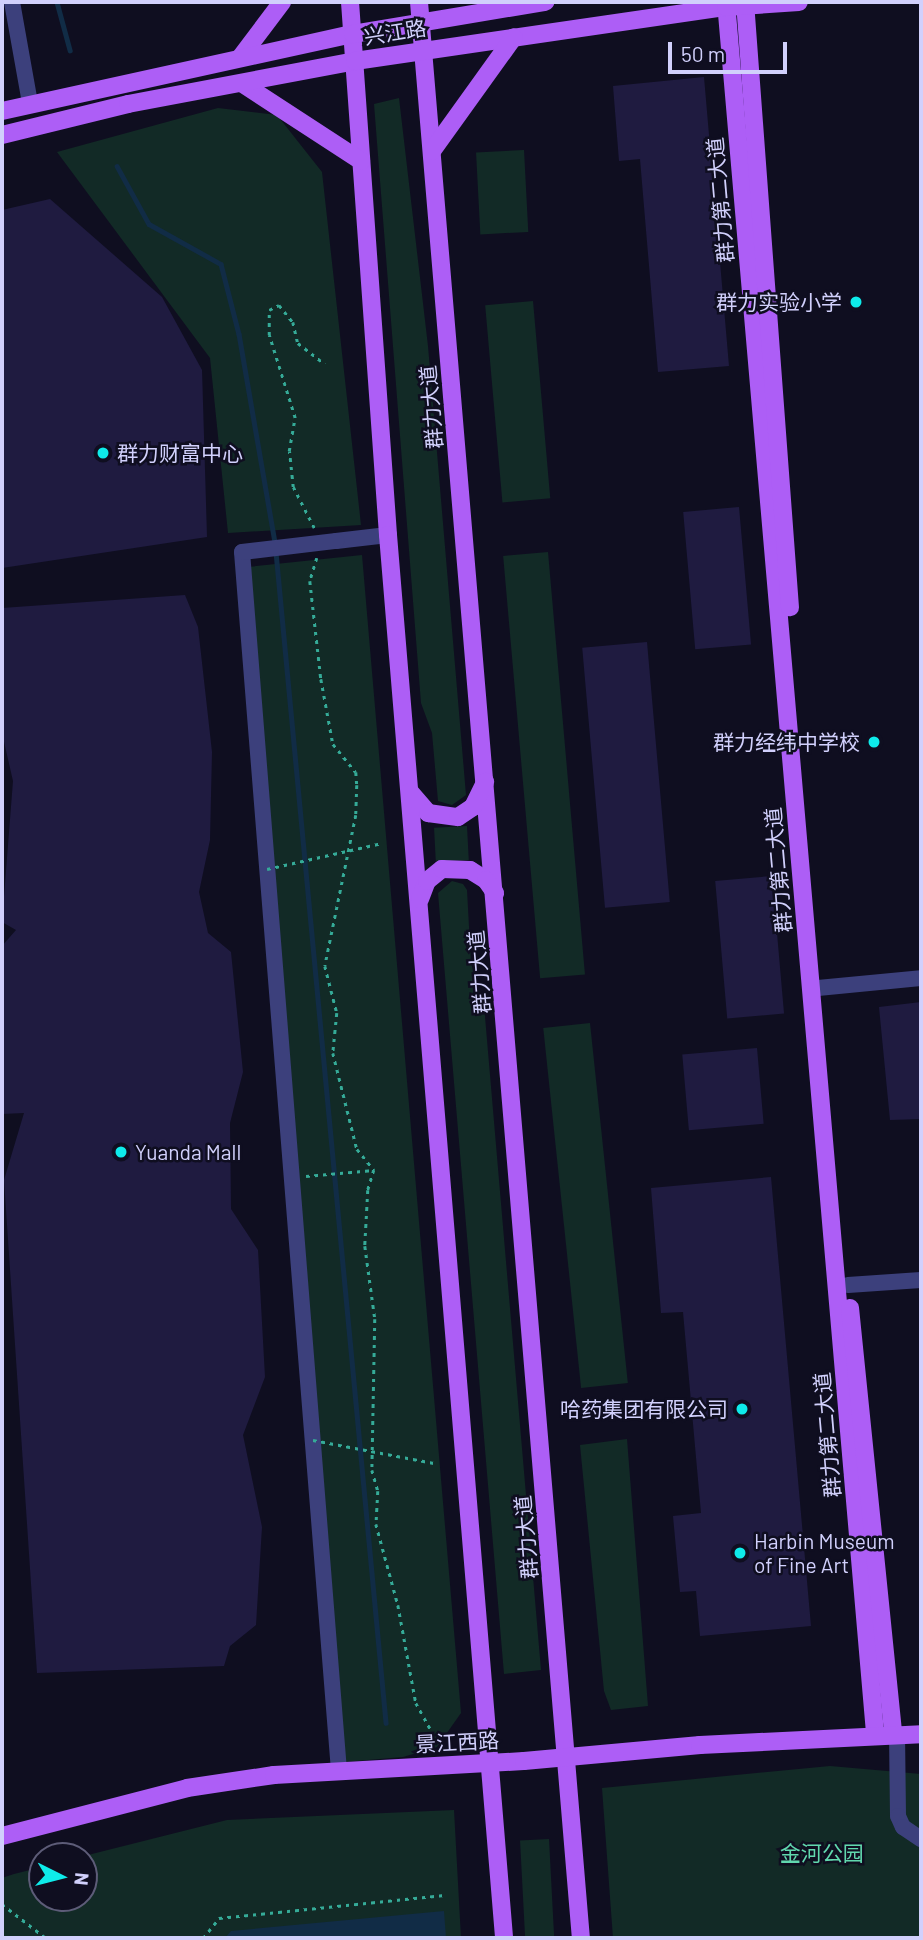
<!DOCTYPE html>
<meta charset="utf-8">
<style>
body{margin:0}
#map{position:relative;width:923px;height:1940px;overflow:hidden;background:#0f0e20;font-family:Barlow,"Noto Sans SC",sans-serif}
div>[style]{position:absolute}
.green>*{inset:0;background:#122a26;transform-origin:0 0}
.water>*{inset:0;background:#112c46}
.stream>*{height:4.5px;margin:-2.25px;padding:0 2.25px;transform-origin:2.25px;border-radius:2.25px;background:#112c46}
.building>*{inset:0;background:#1f1b40;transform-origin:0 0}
.path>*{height:2.5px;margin-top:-1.25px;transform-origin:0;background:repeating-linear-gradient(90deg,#35ab98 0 3.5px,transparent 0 8.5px)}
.minor>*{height:16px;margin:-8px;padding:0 8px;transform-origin:8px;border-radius:8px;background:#3c407c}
.major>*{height:18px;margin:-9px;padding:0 9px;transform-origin:9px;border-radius:9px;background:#ad5ef6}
.path-bridge>*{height:2.5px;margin-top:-1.25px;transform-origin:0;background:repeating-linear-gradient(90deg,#35ab98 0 3.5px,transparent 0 8.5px)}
.minor-bridge>*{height:16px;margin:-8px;padding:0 8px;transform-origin:8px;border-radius:8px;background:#3c407c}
.dots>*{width:19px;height:19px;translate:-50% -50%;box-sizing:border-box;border:4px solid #0f0e20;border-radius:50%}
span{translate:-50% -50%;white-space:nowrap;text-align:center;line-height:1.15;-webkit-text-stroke:5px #0f0e20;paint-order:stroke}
.street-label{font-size:21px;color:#d1d0fc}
.poi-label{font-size:21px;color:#d1d0fc}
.right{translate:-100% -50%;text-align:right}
.left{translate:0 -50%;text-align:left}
.park-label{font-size:21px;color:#61d8ae}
.frame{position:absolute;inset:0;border:4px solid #d1d0fc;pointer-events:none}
.north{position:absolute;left:28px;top:1842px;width:70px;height:70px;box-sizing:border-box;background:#0f0e20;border:2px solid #5d5c78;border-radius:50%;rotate:96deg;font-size:19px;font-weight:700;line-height:28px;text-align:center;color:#d1d0fc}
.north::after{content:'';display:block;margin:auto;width:24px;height:32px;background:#0eebea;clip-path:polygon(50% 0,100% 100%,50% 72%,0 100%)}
.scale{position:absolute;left:668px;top:42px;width:119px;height:32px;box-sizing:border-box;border:4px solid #d1d0fc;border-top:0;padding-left:9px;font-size:21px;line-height:24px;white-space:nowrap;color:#d1d0fc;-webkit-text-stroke:5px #0f0e20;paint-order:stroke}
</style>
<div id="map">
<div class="green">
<div style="clip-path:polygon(399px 98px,428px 346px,466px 795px,452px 805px,438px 801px,432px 733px,421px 703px,374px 104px)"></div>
<div style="clip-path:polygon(218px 108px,277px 115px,322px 172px,361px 525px,228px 533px,210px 358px,57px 152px)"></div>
<div style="left:524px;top:150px;width:82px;height:48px;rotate:87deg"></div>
<div style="left:533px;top:301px;width:198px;height:48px;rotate:85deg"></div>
<div style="left:548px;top:552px;width:424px;height:45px;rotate:85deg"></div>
<div style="clip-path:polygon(362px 555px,461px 1713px,437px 1747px,403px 1757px,344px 1762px,248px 567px)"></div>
<div style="left:467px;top:826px;width:34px;height:33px;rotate:87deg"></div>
<div style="clip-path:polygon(452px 881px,463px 884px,467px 890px,471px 963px,484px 1005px,541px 1670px,504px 1674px,438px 893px)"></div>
<div style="left:590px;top:1023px;width:362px;height:47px;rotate:84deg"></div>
<div style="clip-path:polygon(627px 1439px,648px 1706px,611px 1710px,604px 1691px,580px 1445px)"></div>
<div style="clip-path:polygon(830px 1766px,921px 1774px,921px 1938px,613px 1938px,602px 1788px)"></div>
<div style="clip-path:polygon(454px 1810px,461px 1938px,2px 1938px,2px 1878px,14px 1874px,42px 1867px,42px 1898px,84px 1898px,84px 1856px,227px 1820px)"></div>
<div style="left:549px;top:1839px;width:99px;height:29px;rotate:87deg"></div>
</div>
<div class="water">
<div style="clip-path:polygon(444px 1911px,446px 1938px,225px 1938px,231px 1931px)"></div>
</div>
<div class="stream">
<div style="left:57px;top:2px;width:50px;rotate:74.8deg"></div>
<div style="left:117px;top:166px;width:66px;rotate:61.1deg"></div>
<div style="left:149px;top:224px;width:82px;rotate:29.1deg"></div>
<div style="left:221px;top:264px;width:72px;rotate:75.6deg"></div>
<div style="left:239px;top:334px;width:212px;rotate:80.2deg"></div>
<div style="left:276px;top:552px;width:1176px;rotate:84.63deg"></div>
</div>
<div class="building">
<div style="clip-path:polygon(704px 77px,729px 366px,658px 372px,640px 159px,619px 161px,613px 86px)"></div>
<div style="clip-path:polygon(50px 199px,162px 297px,202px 370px,207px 537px,2px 568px,2px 210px)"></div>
<div style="left:739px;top:507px;width:138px;height:56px;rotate:85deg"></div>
<div style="clip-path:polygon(185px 595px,198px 627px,212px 752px,210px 840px,199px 892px,208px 933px,231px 952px,243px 1072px,230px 1123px,231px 1209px,258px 1250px,265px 1377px,243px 1435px,262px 1527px,256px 1625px,230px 1646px,224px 1666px,37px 1673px,4px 1180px,24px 1113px,2px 1114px,2px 946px,16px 930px,2px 922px,13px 781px,2px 733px,2px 608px)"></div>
<div style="left:647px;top:642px;width:261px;height:65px;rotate:85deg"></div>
<div style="left:772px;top:876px;width:138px;height:57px;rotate:85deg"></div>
<div style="clip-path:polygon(921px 1002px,921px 1119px,890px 1120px,879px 1007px)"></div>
<div style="left:757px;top:1048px;width:76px;height:75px;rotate:85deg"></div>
<div style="clip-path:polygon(771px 1177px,811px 1626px,700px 1636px,696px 1591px,680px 1592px,673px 1516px,701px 1513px,683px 1312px,661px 1313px,651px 1188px)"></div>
</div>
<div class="path">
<div style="left:314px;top:528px;width:46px;rotate:-117.1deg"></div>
<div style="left:293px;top:487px;width:36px;rotate:-96deg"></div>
<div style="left:289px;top:451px;width:34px;rotate:-80deg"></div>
<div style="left:295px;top:418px;width:87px;rotate:-107.4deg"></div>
<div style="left:269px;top:335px;width:25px;rotate:-90deg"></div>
<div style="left:269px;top:310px;width:11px;rotate:-27deg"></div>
<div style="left:279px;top:305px;width:22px;rotate:51deg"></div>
<div style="left:293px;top:322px;width:22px;rotate:77deg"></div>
<div style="left:298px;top:343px;width:34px;rotate:38deg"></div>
<div style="left:317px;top:558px;width:24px;rotate:107deg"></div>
<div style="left:310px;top:581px;width:99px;rotate:83.6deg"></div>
<div style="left:321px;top:679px;width:66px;rotate:79.5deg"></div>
<div style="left:333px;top:744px;width:36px;rotate:51deg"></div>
<div style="left:356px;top:772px;width:13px;rotate:86deg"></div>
<div style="left:357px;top:785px;width:30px;rotate:92deg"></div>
<div style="left:356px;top:815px;width:154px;rotate:101.6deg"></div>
<div style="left:325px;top:966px;width:49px;rotate:75.7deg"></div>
<div style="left:337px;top:1013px;width:40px;rotate:95.7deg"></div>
<div style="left:333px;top:1053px;width:99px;rotate:76deg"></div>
<div style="left:357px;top:1149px;width:27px;rotate:51deg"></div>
<div style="left:374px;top:1170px;width:21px;rotate:107deg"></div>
<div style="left:368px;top:1190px;width:56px;rotate:93.1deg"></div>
<div style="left:365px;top:1246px;width:74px;rotate:82.2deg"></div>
<div style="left:375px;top:1319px;width:151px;rotate:91.1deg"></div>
<div style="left:372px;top:1470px;width:22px;rotate:74deg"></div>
<div style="left:378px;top:1491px;width:33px;rotate:93deg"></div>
<div style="left:376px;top:1524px;width:84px;rotate:74.8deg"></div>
<div style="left:398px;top:1605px;width:100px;rotate:79.6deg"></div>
<div style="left:416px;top:1703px;width:29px;rotate:61deg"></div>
<div style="left:306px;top:1176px;width:68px;rotate:-5deg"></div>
<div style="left:2px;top:1904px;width:56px;rotate:37.7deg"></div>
<div style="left:203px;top:1938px;width:26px;rotate:-51deg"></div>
<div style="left:219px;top:1918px;width:229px;rotate:-5.8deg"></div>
</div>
<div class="minor">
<div style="left:12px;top:2px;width:103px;rotate:79.9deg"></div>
<div style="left:336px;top:541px;width:52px;rotate:-6.6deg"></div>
<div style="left:242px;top:552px;width:1223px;rotate:85.45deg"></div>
<div style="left:818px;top:988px;width:103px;rotate:-5.5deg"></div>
<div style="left:848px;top:1285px;width:73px;rotate:-3.9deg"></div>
<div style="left:897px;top:1733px;width:83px;rotate:89.3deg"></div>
<div style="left:898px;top:1816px;width:12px;rotate:66deg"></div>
<div style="left:903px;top:1827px;width:22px;rotate:34deg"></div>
</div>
<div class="major">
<div style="left:350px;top:2px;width:534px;rotate:85.92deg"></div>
<div style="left:388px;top:535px;width:1408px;rotate:85.27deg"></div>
<div style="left:419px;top:2px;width:1943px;rotate:85.22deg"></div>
<div style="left:726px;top:2px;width:1738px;rotate:85.08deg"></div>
<div style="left:745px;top:2px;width:607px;rotate:85.75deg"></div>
<div style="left:240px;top:58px;width:70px;rotate:-53.1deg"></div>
<div style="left:243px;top:84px;width:141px;rotate:33.1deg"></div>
<div style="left:2px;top:111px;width:359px;rotate:-12.4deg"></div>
<div style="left:353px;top:34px;width:195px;rotate:-9.5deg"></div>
<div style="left:2px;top:135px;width:130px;rotate:-13.8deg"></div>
<div style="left:128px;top:104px;width:231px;rotate:-10.7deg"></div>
<div style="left:355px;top:61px;width:375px;rotate:-8.3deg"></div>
<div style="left:726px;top:7px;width:73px;rotate:-3.9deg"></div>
<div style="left:432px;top:151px;width:140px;rotate:-54.3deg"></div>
<div style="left:410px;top:792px;width:28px;rotate:49deg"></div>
<div style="left:428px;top:813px;width:30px;rotate:8deg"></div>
<div style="left:458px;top:817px;width:18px;rotate:-34deg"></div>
<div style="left:473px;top:807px;width:28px;rotate:-64deg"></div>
<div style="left:420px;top:899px;width:19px;rotate:-69deg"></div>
<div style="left:427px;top:881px;width:19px;rotate:-39deg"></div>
<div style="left:442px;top:869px;width:28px;rotate:2deg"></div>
<div style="left:470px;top:870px;width:19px;rotate:32deg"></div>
<div style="left:486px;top:880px;width:16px;rotate:55deg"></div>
<div style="left:850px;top:1308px;width:427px;rotate:84.2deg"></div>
<div style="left:2px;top:1836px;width:191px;rotate:-14.5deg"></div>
<div style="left:187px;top:1788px;width:88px;rotate:-8.5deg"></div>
<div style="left:274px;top:1775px;width:250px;rotate:-3.2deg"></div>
<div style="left:524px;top:1761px;width:177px;rotate:-5.2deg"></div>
<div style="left:700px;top:1745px;width:221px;rotate:-2.8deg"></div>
</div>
<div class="path-bridge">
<div style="left:267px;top:869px;width:118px;rotate:-12.7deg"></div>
<div style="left:313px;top:1440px;width:123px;rotate:10.8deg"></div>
</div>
<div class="minor-bridge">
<div style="left:242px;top:552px;width:95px;rotate:-6.7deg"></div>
</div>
<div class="dots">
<div style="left:856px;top:302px;background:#0eebea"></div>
<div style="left:103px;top:453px;background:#0eebea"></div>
<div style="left:874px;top:742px;background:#0eebea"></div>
<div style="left:121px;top:1152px;background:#0eebea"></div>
<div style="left:742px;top:1409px;background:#0eebea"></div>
<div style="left:740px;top:1553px;background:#0eebea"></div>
</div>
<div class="street-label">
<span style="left:395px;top:32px;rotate:-9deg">兴江路</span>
<span style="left:720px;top:200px;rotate:-95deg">群力第二大道</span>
<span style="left:431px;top:407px;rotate:-95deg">群力大道</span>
<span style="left:778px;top:870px;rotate:-95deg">群力第二大道</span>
<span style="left:479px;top:972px;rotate:-95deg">群力大道</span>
<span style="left:827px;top:1435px;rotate:-95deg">群力第二大道</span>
<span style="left:526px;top:1537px;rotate:-95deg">群力大道</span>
<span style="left:457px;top:1742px;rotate:-3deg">景江西路</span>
</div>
<div class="poi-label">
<span class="right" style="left:842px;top:302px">群力实验小学</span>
<span class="left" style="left:117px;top:453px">群力财富中心</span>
<span class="right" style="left:860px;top:742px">群力经纬中学校</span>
<span class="left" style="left:135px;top:1152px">Yuanda Mall</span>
<span class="right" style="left:728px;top:1409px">哈药集团有限公司</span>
<span class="left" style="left:754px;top:1553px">Harbin Museum<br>of Fine Art</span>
</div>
<div class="park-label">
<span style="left:822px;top:1853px">金河公园</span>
</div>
<div class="frame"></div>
<div class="north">N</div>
<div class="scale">50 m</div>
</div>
